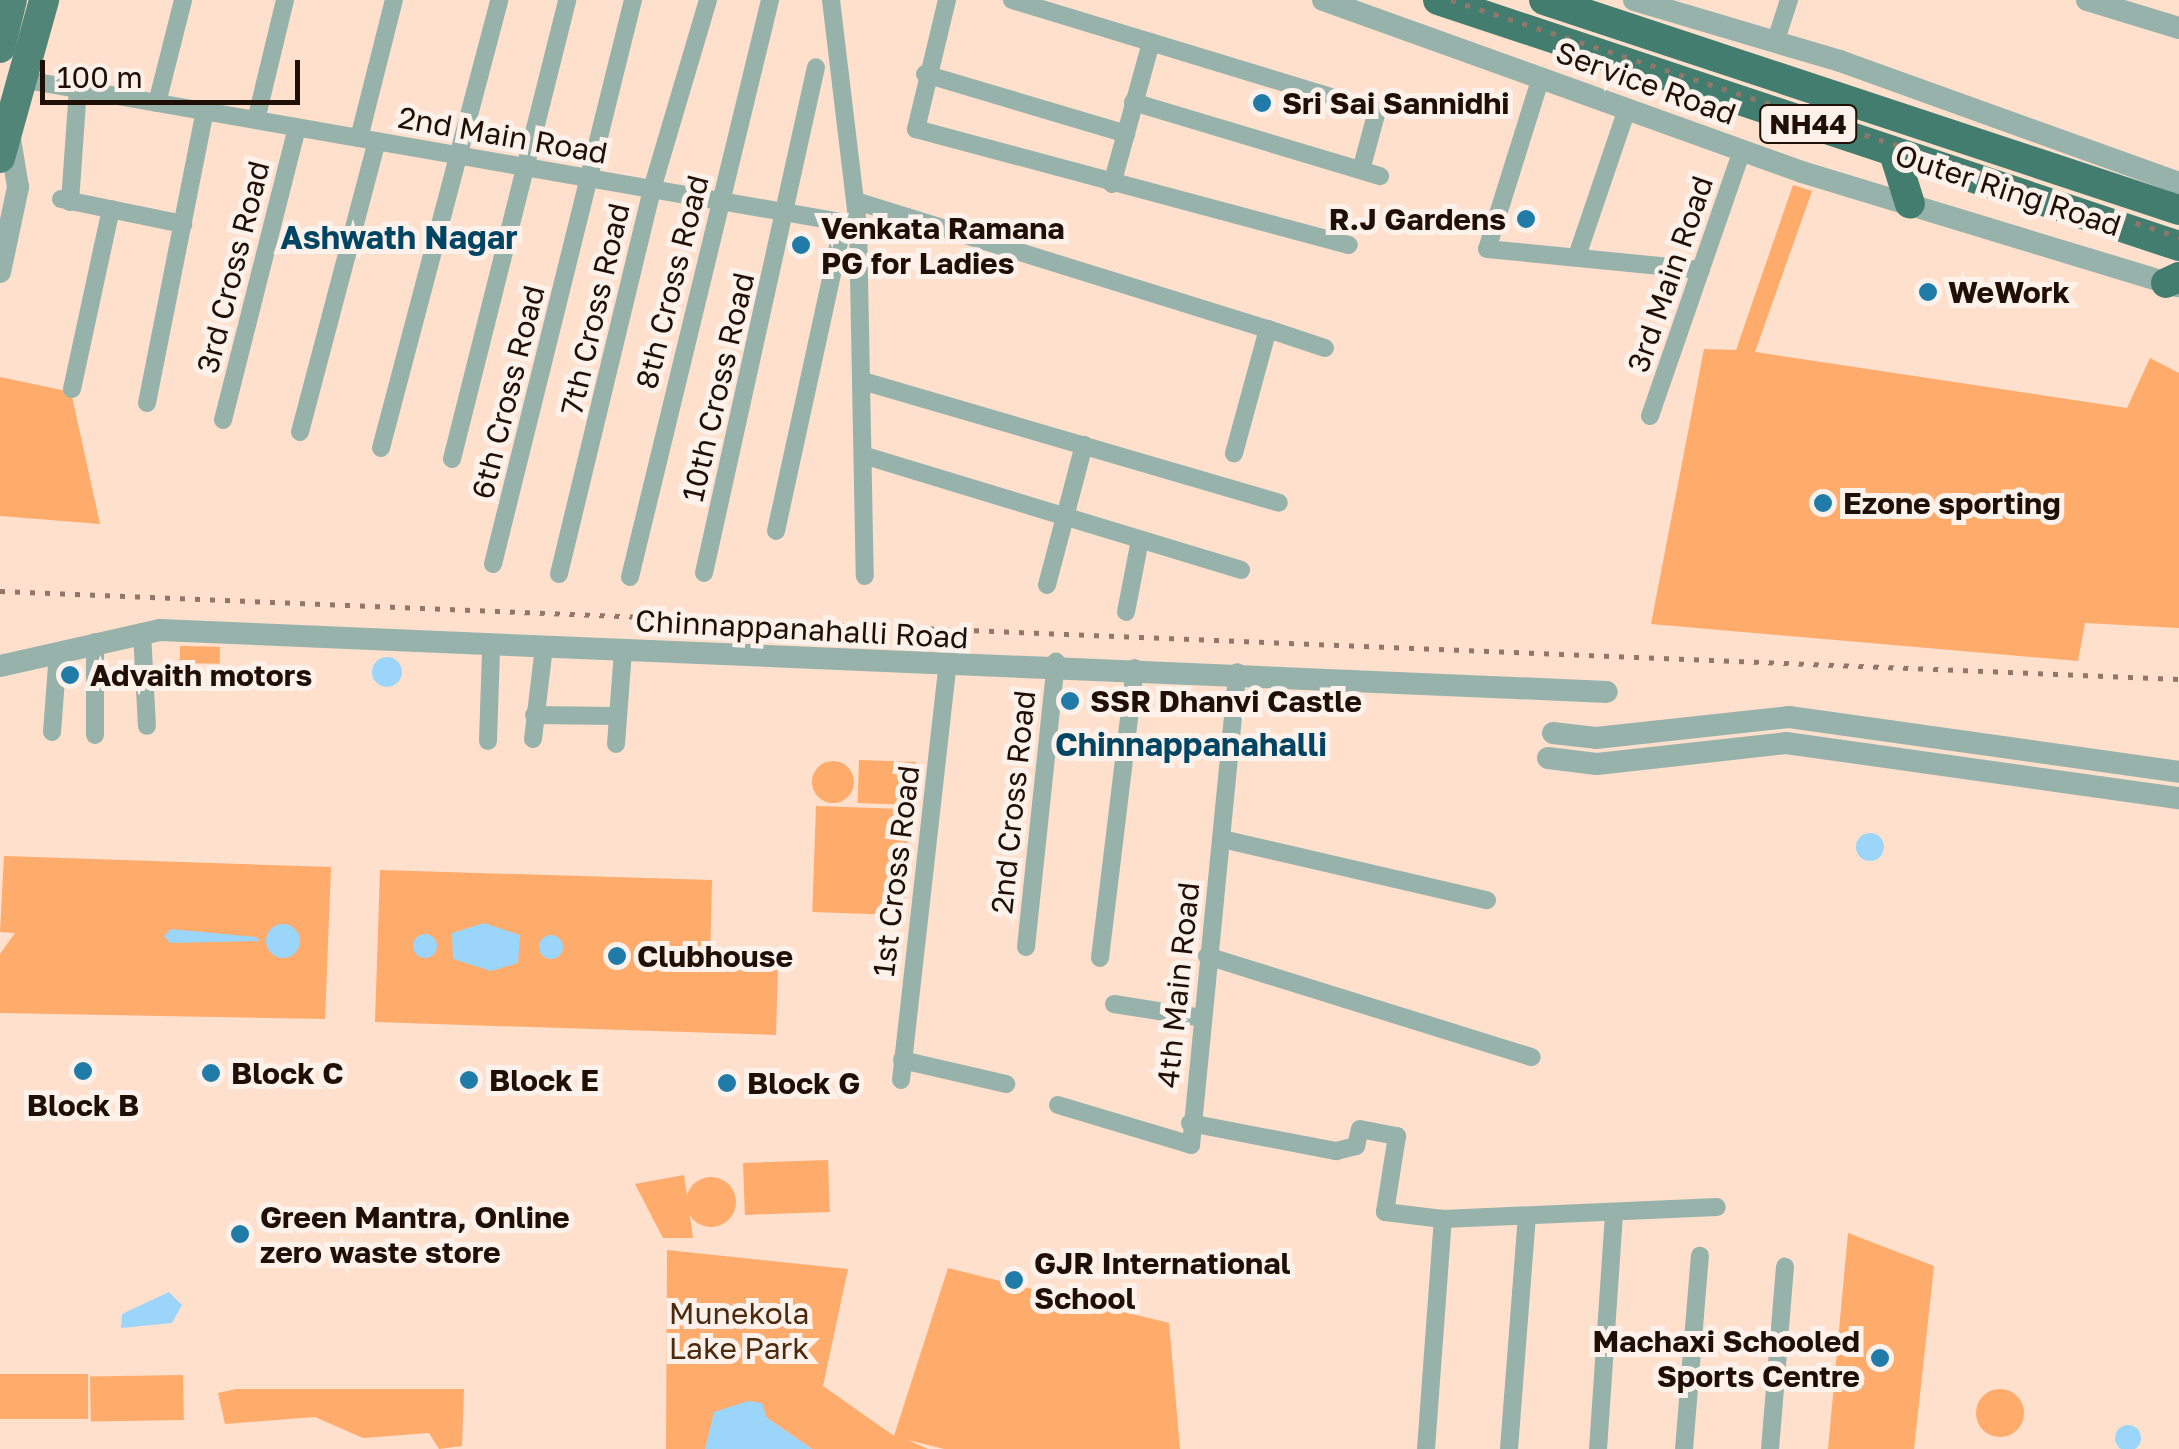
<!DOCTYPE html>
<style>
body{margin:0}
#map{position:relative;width:2179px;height:1449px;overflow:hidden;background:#fee0cc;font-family:"Golos Text",sans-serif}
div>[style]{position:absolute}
.green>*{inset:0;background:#feab6c;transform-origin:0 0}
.round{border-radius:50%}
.water>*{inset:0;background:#9bd5fa}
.minor>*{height:18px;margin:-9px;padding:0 9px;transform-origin:9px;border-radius:9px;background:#97b2ab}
.tertiary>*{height:22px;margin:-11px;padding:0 11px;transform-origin:11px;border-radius:11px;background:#97b2ab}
.primary>*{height:30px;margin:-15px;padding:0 15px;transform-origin:15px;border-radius:15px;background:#518578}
.trunk>*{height:30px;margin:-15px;padding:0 15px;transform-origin:15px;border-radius:15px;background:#437d6f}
.rail>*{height:5px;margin-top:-2.5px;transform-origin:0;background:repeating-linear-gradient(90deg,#8f7869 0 5px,transparent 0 15px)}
.dots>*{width:28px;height:28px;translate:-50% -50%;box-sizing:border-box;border:5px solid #fcf2eb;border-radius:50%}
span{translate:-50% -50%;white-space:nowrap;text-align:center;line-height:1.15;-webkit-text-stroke:10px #fcf2eb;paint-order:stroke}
.shield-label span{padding:2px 8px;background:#fcf2eb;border:2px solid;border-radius:8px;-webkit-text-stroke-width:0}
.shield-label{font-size:28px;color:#1f0f04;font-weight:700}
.street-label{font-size:30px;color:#1f0f04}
.poi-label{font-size:30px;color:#1f0f04;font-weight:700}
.left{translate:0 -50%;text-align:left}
.right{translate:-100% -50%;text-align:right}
.park-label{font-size:30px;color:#4c2a0e}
.neighbourhood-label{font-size:32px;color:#004564;font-weight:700}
.scale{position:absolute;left:40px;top:60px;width:260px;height:45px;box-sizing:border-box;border:5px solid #1f0f04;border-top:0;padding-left:12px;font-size:30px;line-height:35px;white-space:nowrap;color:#1f0f04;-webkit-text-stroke:8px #fcf2eb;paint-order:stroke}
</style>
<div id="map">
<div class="green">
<div style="clip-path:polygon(1793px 185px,1812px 191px,1755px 352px,2127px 408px,2150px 358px,2179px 373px,2179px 628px,2085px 623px,2078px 661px,1651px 624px,1704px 349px,1736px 350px)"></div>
<div style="clip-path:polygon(0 377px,71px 392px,100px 524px,0 516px)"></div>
<div style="left:180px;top:646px;width:40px;height:17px;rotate:1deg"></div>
<div style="left:859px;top:760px;width:57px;height:43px;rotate:2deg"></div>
<div class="round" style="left:812px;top:761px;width:42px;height:42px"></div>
<div style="left:816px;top:806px;width:93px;height:106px;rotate:2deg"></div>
<div style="clip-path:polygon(4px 856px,331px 867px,325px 1019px,0 1013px,0 954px,15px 933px,0 932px)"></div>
<div style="clip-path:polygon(380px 870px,712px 880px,710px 962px,778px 964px,776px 1035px,375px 1022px)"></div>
<div style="left:828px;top:1160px;width:52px;height:85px;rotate:88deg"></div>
<div style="clip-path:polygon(684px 1175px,693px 1238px,663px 1238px,635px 1184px)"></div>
<div class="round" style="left:686px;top:1177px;width:50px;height:50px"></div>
<div style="clip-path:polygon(1848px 1233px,1934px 1266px,1914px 1449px,1828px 1449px)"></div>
<div style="clip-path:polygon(667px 1250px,848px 1269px,823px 1386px,894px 1436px,948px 1268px,1169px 1323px,1180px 1449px,944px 1449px,908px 1440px,928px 1449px,812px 1449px,767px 1418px,713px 1432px,705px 1449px,666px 1449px)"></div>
<div style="left:88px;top:1374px;width:45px;height:88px;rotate:90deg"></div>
<div style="left:183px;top:1375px;width:45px;height:93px;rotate:89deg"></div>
<div class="round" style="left:1976px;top:1389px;width:48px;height:48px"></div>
<div style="clip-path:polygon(236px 1389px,464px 1389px,462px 1446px,439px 1449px,429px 1433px,363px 1438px,315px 1417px,225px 1424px,218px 1393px)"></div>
</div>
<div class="water">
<div class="round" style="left:372px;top:657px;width:30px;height:30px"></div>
<div class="round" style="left:1856px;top:833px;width:28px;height:28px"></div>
<div style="clip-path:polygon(484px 923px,520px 935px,518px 963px,491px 971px,453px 959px,452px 933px)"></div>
<div class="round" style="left:266px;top:924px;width:34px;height:34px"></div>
<div style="clip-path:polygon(171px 929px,256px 937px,260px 941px,170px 943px,164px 936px)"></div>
<div class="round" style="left:413px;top:934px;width:24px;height:24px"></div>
<div class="round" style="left:539px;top:935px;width:24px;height:24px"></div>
<div style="clip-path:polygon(169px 1292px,182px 1305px,172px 1323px,121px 1328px,122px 1314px)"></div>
<div style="clip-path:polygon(748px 1401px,762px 1403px,767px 1418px,812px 1449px,705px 1449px,714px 1412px)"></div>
<div class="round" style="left:2115px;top:1425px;width:26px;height:26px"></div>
</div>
<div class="minor">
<div style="left:831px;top:0;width:227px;rotate:83.2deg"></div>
<div style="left:858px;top:225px;width:351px;rotate:88.9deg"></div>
<div style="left:947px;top:0;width:133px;rotate:103.5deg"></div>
<div style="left:916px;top:129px;width:448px;rotate:15deg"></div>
<div style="left:1012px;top:0;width:382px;rotate:16.9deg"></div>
<div style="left:1377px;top:111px;width:61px;rotate:105.2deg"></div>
<div style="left:1776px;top:40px;width:42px;rotate:-72deg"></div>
<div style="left:925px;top:74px;width:210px;rotate:16.6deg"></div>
<div style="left:1541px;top:77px;width:180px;rotate:107.4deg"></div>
<div style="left:1487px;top:249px;width:215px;rotate:5.6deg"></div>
<div style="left:20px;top:79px;width:851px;rotate:9.88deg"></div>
<div style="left:1133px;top:102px;width:258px;rotate:16.7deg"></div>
<div style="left:157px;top:103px;width:106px;rotate:-75.8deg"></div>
<div style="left:256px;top:120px;width:123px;rotate:-76.4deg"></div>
<div style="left:359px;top:138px;width:142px;rotate:-75.8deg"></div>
<div style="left:1112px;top:184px;width:147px;rotate:-74.6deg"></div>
<div style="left:61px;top:199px;width:125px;rotate:11.6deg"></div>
<div style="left:856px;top:201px;width:431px;rotate:17.3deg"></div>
<div style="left:1268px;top:329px;width:129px;rotate:105.3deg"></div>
<div style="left:70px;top:202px;width:113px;rotate:-86deg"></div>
<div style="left:1577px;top:256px;width:155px;rotate:-71.2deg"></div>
<div style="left:1268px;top:329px;width:60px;rotate:18.4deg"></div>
<div style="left:866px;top:382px;width:430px;rotate:16.3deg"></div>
<div style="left:72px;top:389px;width:184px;rotate:-77.8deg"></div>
<div style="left:147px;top:403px;width:298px;rotate:-78.8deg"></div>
<div style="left:1650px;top:416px;width:281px;rotate:-70.9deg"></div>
<div style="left:223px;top:420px;width:302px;rotate:-75.8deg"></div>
<div style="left:300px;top:432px;width:301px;rotate:-75.2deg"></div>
<div style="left:381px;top:448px;width:463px;rotate:-75.2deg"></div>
<div style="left:866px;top:456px;width:392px;rotate:16.9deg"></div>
<div style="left:452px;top:459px;width:473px;rotate:-75.9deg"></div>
<div style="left:776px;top:531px;width:315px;rotate:-77.7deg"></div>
<div style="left:493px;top:564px;width:581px;rotate:-76.06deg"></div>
<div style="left:704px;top:573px;width:518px;rotate:-77.52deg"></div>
<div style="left:559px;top:574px;width:396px;rotate:-76.4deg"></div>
<div style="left:652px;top:189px;width:197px;rotate:-73.5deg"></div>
<div style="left:630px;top:577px;width:594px;rotate:-76.36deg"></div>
<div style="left:1047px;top:585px;width:145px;rotate:-75.2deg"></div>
<div style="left:1126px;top:612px;width:73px;rotate:-79deg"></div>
<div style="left:142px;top:632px;width:94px;rotate:87deg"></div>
<div style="left:534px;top:715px;width:84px;rotate:0.7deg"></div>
<div style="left:52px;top:732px;width:80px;rotate:-85.7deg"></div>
<div style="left:95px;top:735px;width:93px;rotate:-90deg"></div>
<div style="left:533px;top:739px;width:93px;rotate:-83.2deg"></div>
<div style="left:488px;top:741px;width:92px;rotate:-88.1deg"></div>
<div style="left:616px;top:744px;width:93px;rotate:-85.7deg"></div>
<div style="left:1222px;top:839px;width:272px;rotate:13deg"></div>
<div style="left:1026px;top:947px;width:287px;rotate:-84deg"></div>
<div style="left:1207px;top:956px;width:340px;rotate:17.3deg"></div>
<div style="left:1100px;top:958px;width:292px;rotate:-83.1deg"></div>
<div style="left:1114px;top:1004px;width:89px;rotate:9deg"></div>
<div style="left:902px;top:1060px;width:107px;rotate:13deg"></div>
<div style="left:901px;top:1080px;width:414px;rotate:-83.6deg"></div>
<div style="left:1058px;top:1105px;width:139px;rotate:16.7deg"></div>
<div style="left:1191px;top:1145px;width:475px;rotate:-84.4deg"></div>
<div style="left:1190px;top:1123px;width:149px;rotate:10.9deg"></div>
<div style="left:1336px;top:1151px;width:21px;rotate:-14deg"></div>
<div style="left:1356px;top:1146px;width:17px;rotate:-77deg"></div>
<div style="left:1360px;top:1129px;width:38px;rotate:11deg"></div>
<div style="left:1397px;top:1136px;width:77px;rotate:99deg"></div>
<div style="left:1385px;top:1212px;width:58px;rotate:6.9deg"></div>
<div style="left:1443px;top:1219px;width:274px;rotate:-2.5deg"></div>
<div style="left:1426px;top:1449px;width:231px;rotate:-85.8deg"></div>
<div style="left:1509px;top:1449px;width:233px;rotate:-85.6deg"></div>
<div style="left:1598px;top:1449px;width:234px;rotate:-86.1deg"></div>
<div style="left:1684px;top:1449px;width:194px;rotate:-85.3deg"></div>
<div style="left:1770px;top:1449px;width:183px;rotate:-85.3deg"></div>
</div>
<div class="tertiary">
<div style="left:1323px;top:0;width:509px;rotate:19.75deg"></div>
<div style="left:1802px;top:172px;width:393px;rotate:16.9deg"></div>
<div style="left:1634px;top:0;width:215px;rotate:16.5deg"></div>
<div style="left:1840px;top:61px;width:360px;rotate:19.8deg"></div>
<div style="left:2087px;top:0;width:96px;rotate:16.9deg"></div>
<div style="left:0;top:272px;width:87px;rotate:-78deg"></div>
<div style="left:18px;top:187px;width:55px;rotate:-99.5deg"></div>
<div style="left:0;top:666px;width:164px;rotate:-12.7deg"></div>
<div style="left:160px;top:630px;width:1448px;rotate:2.45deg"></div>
<div style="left:1553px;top:733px;width:43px;rotate:6.6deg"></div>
<div style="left:1596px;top:738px;width:194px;rotate:-6.2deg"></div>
<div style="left:1789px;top:717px;width:394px;rotate:8deg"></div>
<div style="left:1548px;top:758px;width:49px;rotate:7deg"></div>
<div style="left:1597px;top:764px;width:190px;rotate:-6.3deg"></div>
<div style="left:1786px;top:743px;width:397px;rotate:8deg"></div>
</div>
<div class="primary">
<div style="left:0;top:48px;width:49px;rotate:-76deg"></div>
<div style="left:0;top:158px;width:164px;rotate:-74.4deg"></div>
</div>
<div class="trunk">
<div style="left:1438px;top:0;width:781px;rotate:18.37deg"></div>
<div style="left:1544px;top:0;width:669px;rotate:18.3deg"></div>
<div style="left:1894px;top:153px;width:53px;rotate:72.6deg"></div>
<div style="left:2166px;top:283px;width:14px;rotate:-25deg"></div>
</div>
<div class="rail">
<div style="left:1451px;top:0;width:766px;rotate:18.03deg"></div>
<div style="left:0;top:591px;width:2181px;rotate:2.31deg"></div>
</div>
<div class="dots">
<div style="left:1262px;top:103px;background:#207ba9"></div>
<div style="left:1526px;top:219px;background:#207ba9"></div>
<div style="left:801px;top:245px;background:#207ba9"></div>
<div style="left:1928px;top:292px;background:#207ba9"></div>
<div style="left:1823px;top:503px;background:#207ba9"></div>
<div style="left:70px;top:675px;background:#207ba9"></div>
<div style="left:1070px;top:701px;background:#207ba9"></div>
<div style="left:617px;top:956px;background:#207ba9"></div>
<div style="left:83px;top:1071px;background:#207ba9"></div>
<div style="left:211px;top:1073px;background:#207ba9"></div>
<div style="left:469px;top:1080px;background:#207ba9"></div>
<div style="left:727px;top:1083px;background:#207ba9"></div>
<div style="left:240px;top:1234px;background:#207ba9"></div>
<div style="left:1014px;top:1280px;background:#207ba9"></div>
<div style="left:1880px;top:1358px;background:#207ba9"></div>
</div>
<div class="shield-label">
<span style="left:1808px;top:124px">NH44</span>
</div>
<div class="street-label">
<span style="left:1646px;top:83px;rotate:20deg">Service Road</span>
<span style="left:503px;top:135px;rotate:10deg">2nd Main Road</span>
<span style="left:2008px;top:190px;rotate:18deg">Outer Ring Road</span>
<span style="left:233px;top:267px;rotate:-76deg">3rd Cross Road</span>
<span style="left:1670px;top:274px;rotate:-71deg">3rd Main Road</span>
<span style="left:672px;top:282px;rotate:-76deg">8th Cross Road</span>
<span style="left:595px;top:309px;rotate:-77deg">7th Cross Road</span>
<span style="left:718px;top:387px;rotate:-77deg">10th Cross Road</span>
<span style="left:508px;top:392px;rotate:-76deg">6th Cross Road</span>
<span style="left:802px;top:629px;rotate:3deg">Chinnappanahalli Road</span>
<span style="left:1013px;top:802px;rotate:-84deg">2nd Cross Road</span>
<span style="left:896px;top:871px;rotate:-83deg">1st Cross Road</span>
<span style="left:1178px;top:985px;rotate:-84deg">4th Main Road</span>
</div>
<div class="poi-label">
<span class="left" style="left:1282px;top:103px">Sri Sai Sannidhi</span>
<span class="right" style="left:1506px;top:219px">R.J Gardens</span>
<span class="left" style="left:821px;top:245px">Venkata Ramana<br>PG for Ladies</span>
<span class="left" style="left:1948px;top:292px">WeWork</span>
<span class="left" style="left:1843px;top:503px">Ezone sporting</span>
<span class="left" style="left:90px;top:675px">Advaith motors</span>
<span class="left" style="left:1090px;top:701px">SSR Dhanvi Castle</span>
<span class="left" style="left:637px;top:956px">Clubhouse</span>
<span class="left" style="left:231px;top:1073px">Block C</span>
<span class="left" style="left:489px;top:1080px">Block E</span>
<span class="left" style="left:747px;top:1083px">Block G</span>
<span style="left:83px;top:1105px">Block B</span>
<span class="left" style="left:260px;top:1234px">Green Mantra, Online<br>zero waste store</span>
<span class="left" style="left:1034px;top:1280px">GJR International<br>School</span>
<span class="right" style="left:1860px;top:1358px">Machaxi Schooled<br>Sports Centre</span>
</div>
<div class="park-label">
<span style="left:739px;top:1330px">Munekola<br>Lake Park</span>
</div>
<div class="neighbourhood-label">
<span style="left:399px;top:237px">Ashwath Nagar</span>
<span style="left:1191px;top:744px">Chinnappanahalli</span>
</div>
<div class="scale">100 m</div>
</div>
